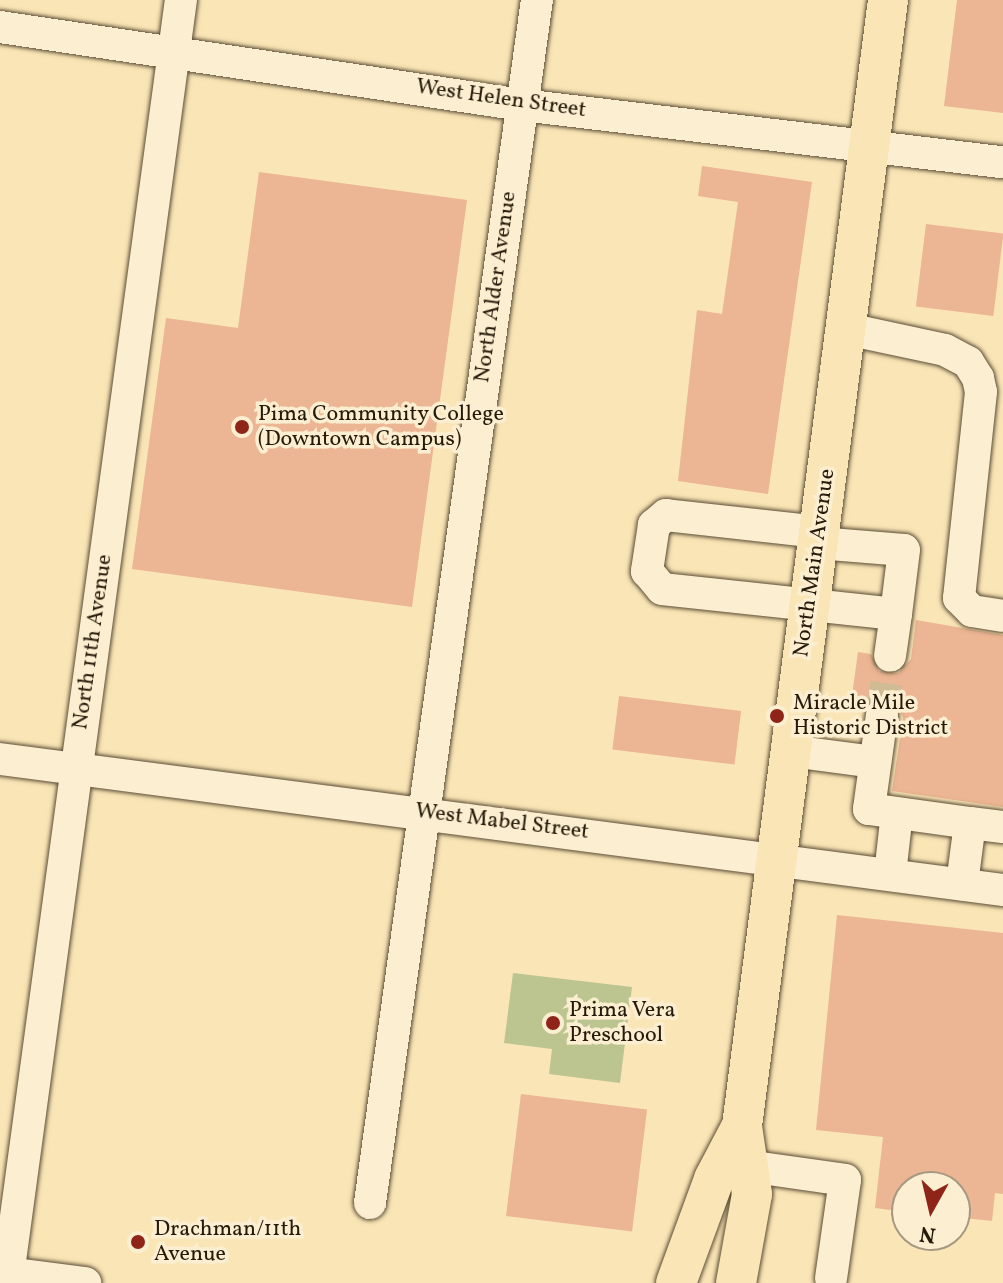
<!DOCTYPE html>
<style>
body{margin:0}
#map{position:relative;width:1003px;height:1283px;overflow:hidden;background:#fae5b6;font-family:Vollkorn,serif}
div>[style]{position:absolute}
.green>*{inset:0;background:#bcc590}
.building>*{inset:0;background:#ecb593;transform-origin:0 0}
.minor-tunnel>*{height:32px;margin-top:-16px;transform-origin:0;background:repeating-linear-gradient(90deg,#d0bc94 0 32px,transparent 0 48px)}
.roads{filter:drop-shadow(0 0 2px #5b4d35) drop-shadow(0 0 2px #5b4d35)}
.minor>*{height:32px;margin:-16px;padding:0 16px;transform-origin:16px;border-radius:16px;background:#fceed0}
.major>*{height:40px;margin:-20px;padding:0 20px;transform-origin:20px;border-radius:20px;background:#fae5b6}
.dots>*{width:22px;height:22px;translate:-50% -50%;box-sizing:border-box;border:4px solid #fceed0;border-radius:50%}
span{translate:-50% -50%;white-space:nowrap;text-align:center;line-height:1.15;-webkit-text-stroke:7px #fceed0;paint-order:stroke}
.street-label{font-size:22px;color:#261a0a}
.poi-label{font-size:22px;color:#261a0a}
.left{translate:0 -50%;text-align:left}
.north{position:absolute;left:891px;top:1171px;width:80px;height:80px;box-sizing:border-box;background:#fceed0;border:2px solid #a69981;border-radius:50%;rotate:188deg;font-size:22px;font-weight:700;line-height:32px;text-align:center;color:#261a0a}
.north::after{content:'';display:block;margin:auto;width:28px;height:36px;background:#8f2418;clip-path:polygon(50% 0,100% 100%,50% 72%,0 100%)}
</style>
<div id="map">
<div class="green">
<div style="clip-path:polygon(513px 973px,632px 987px,620px 1083px,549px 1074px,552px 1049px,504px 1043px)"></div>
</div>
<div class="building">
<div style="clip-path:polygon(957px 0,1003px 0,1003px 113px,944px 106px)"></div>
<div style="clip-path:polygon(702px 166px,812px 182px,768px 494px,678px 481px,697px 310px,722px 314px,738px 202px,698px 196px)"></div>
<div style="clip-path:polygon(259px 172px,467px 200px,412px 607px,132px 569px,166px 318px,238px 328px)"></div>
<div style="left:926px;top:224px;width:78px;height:83px;rotate:7deg"></div>
<div style="clip-path:polygon(916px 620px,1003px 635px,1003px 807px,892px 791px,903px 718px,899px 707px,884px 696px,868px 703px,863px 712px,850px 710px,858px 652px,871px 654px,879px 671px,898px 673px,911px 659px)"></div>
<div style="left:619px;top:696px;width:123px;height:54px;rotate:7deg"></div>
<div style="clip-path:polygon(837px 915px,1003px 933px,1003px 1194px,995px 1193px,992px 1221px,955px 1217px,955px 1187px,907px 1187px,907px 1212px,875px 1208px,883px 1137px,816px 1130px)"></div>
<div style="left:521px;top:1094px;width:127px;height:123px;rotate:7deg"></div>
</div>
<div class="minor-tunnel">
<div style="left:882px;top:715px;width:60px;rotate:-82.3deg"></div>
</div>
<div class="roads">
<div class="minor">
<div style="left:0;top:27px;width:528px;rotate:8.5deg"></div>
<div style="left:522px;top:105px;width:484px;rotate:6.8deg"></div>
<div style="left:847px;top:329px;width:100px;rotate:12.1deg"></div>
<div style="left:945px;top:350px;width:26px;rotate:28deg"></div>
<div style="left:968px;top:362px;width:19px;rotate:58deg"></div>
<div style="left:978px;top:378px;width:14px;rotate:78deg"></div>
<div style="left:981px;top:392px;width:207px;rotate:96.1deg"></div>
<div style="left:959px;top:598px;width:18px;rotate:45deg"></div>
<div style="left:972px;top:611px;width:31px;rotate:9deg"></div>
<div style="left:819px;top:532px;width:154px;rotate:-173.7deg"></div>
<div style="left:666px;top:515px;width:16px;rotate:140deg"></div>
<div style="left:654px;top:525px;width:47px;rotate:98.7deg"></div>
<div style="left:647px;top:571px;width:23px;rotate:50deg"></div>
<div style="left:662px;top:589px;width:235px;rotate:6.1deg"></div>
<div style="left:896px;top:614px;width:42px;rotate:98.1deg"></div>
<div style="left:818px;top:543px;width:86px;rotate:4.7deg"></div>
<div style="left:904px;top:550px;width:64px;rotate:97.1deg"></div>
<div style="left:882px;top:715px;width:95px;rotate:97.9deg"></div>
<div style="left:869px;top:809px;width:102px;rotate:7.9deg"></div>
<div style="left:970px;top:823px;width:62px;rotate:97.5deg"></div>
<div style="left:791px;top:751px;width:85px;rotate:7.5deg"></div>
<div style="left:0;top:759px;width:1012px;rotate:7.44deg"></div>
<div style="left:970px;top:823px;width:33px;rotate:7deg"></div>
<div style="left:890px;top:874px;width:61px;rotate:-83.5deg"></div>
<div style="left:747px;top:1166px;width:99px;rotate:8.1deg"></div>
<div style="left:845px;top:1180px;width:99px;rotate:98.1deg"></div>
<div style="left:370px;top:1203px;width:1215px;rotate:-82.1deg"></div>
<div style="left:0;top:1272px;width:86px;rotate:7.4deg"></div>
<div style="left:7px;top:1283px;width:1295px;rotate:-82.28deg"></div>
</div>
<div class="major">
<div style="left:676px;top:1283px;width:111px;rotate:-69.9deg"></div>
<div style="left:714px;top:1179px;width:60px;rotate:-62.2deg"></div>
<div style="left:736px;top:1283px;width:90px;rotate:-79.8deg"></div>
<div style="left:752px;top:1194px;width:69px;rotate:-98.4deg"></div>
<div style="left:742px;top:1126px;width:1135px;rotate:-82.61deg"></div>
</div>
</div>
<div class="dots">
<div style="left:242px;top:427px;background:#8f2418"></div>
<div style="left:777px;top:716px;background:#8f2418"></div>
<div style="left:553px;top:1023px;background:#8f2418"></div>
<div style="left:138px;top:1242px;background:#8f2418"></div>
</div>
<div class="street-label">
<span style="left:501px;top:99px;rotate:8deg">West Helen Street</span>
<span style="left:496px;top:287px;rotate:-82deg">North Alder Avenue</span>
<span style="left:815px;top:563px;rotate:-82deg">North Main Avenue</span>
<span style="left:93px;top:642px;rotate:-82deg">North 11th Avenue</span>
<span style="left:502px;top:822px;rotate:7deg">West Mabel Street</span>
</div>
<div class="poi-label">
<span class="left" style="left:258px;top:427px">Pima Community College<br>(Downtown Campus)</span>
<span class="left" style="left:793px;top:716px">Miracle Mile<br>Historic District</span>
<span class="left" style="left:569px;top:1023px">Prima Vera<br>Preschool</span>
<span class="left" style="left:154px;top:1242px">Drachman/11th<br>Avenue</span>
</div>
<div class="north">N</div>
</div>
